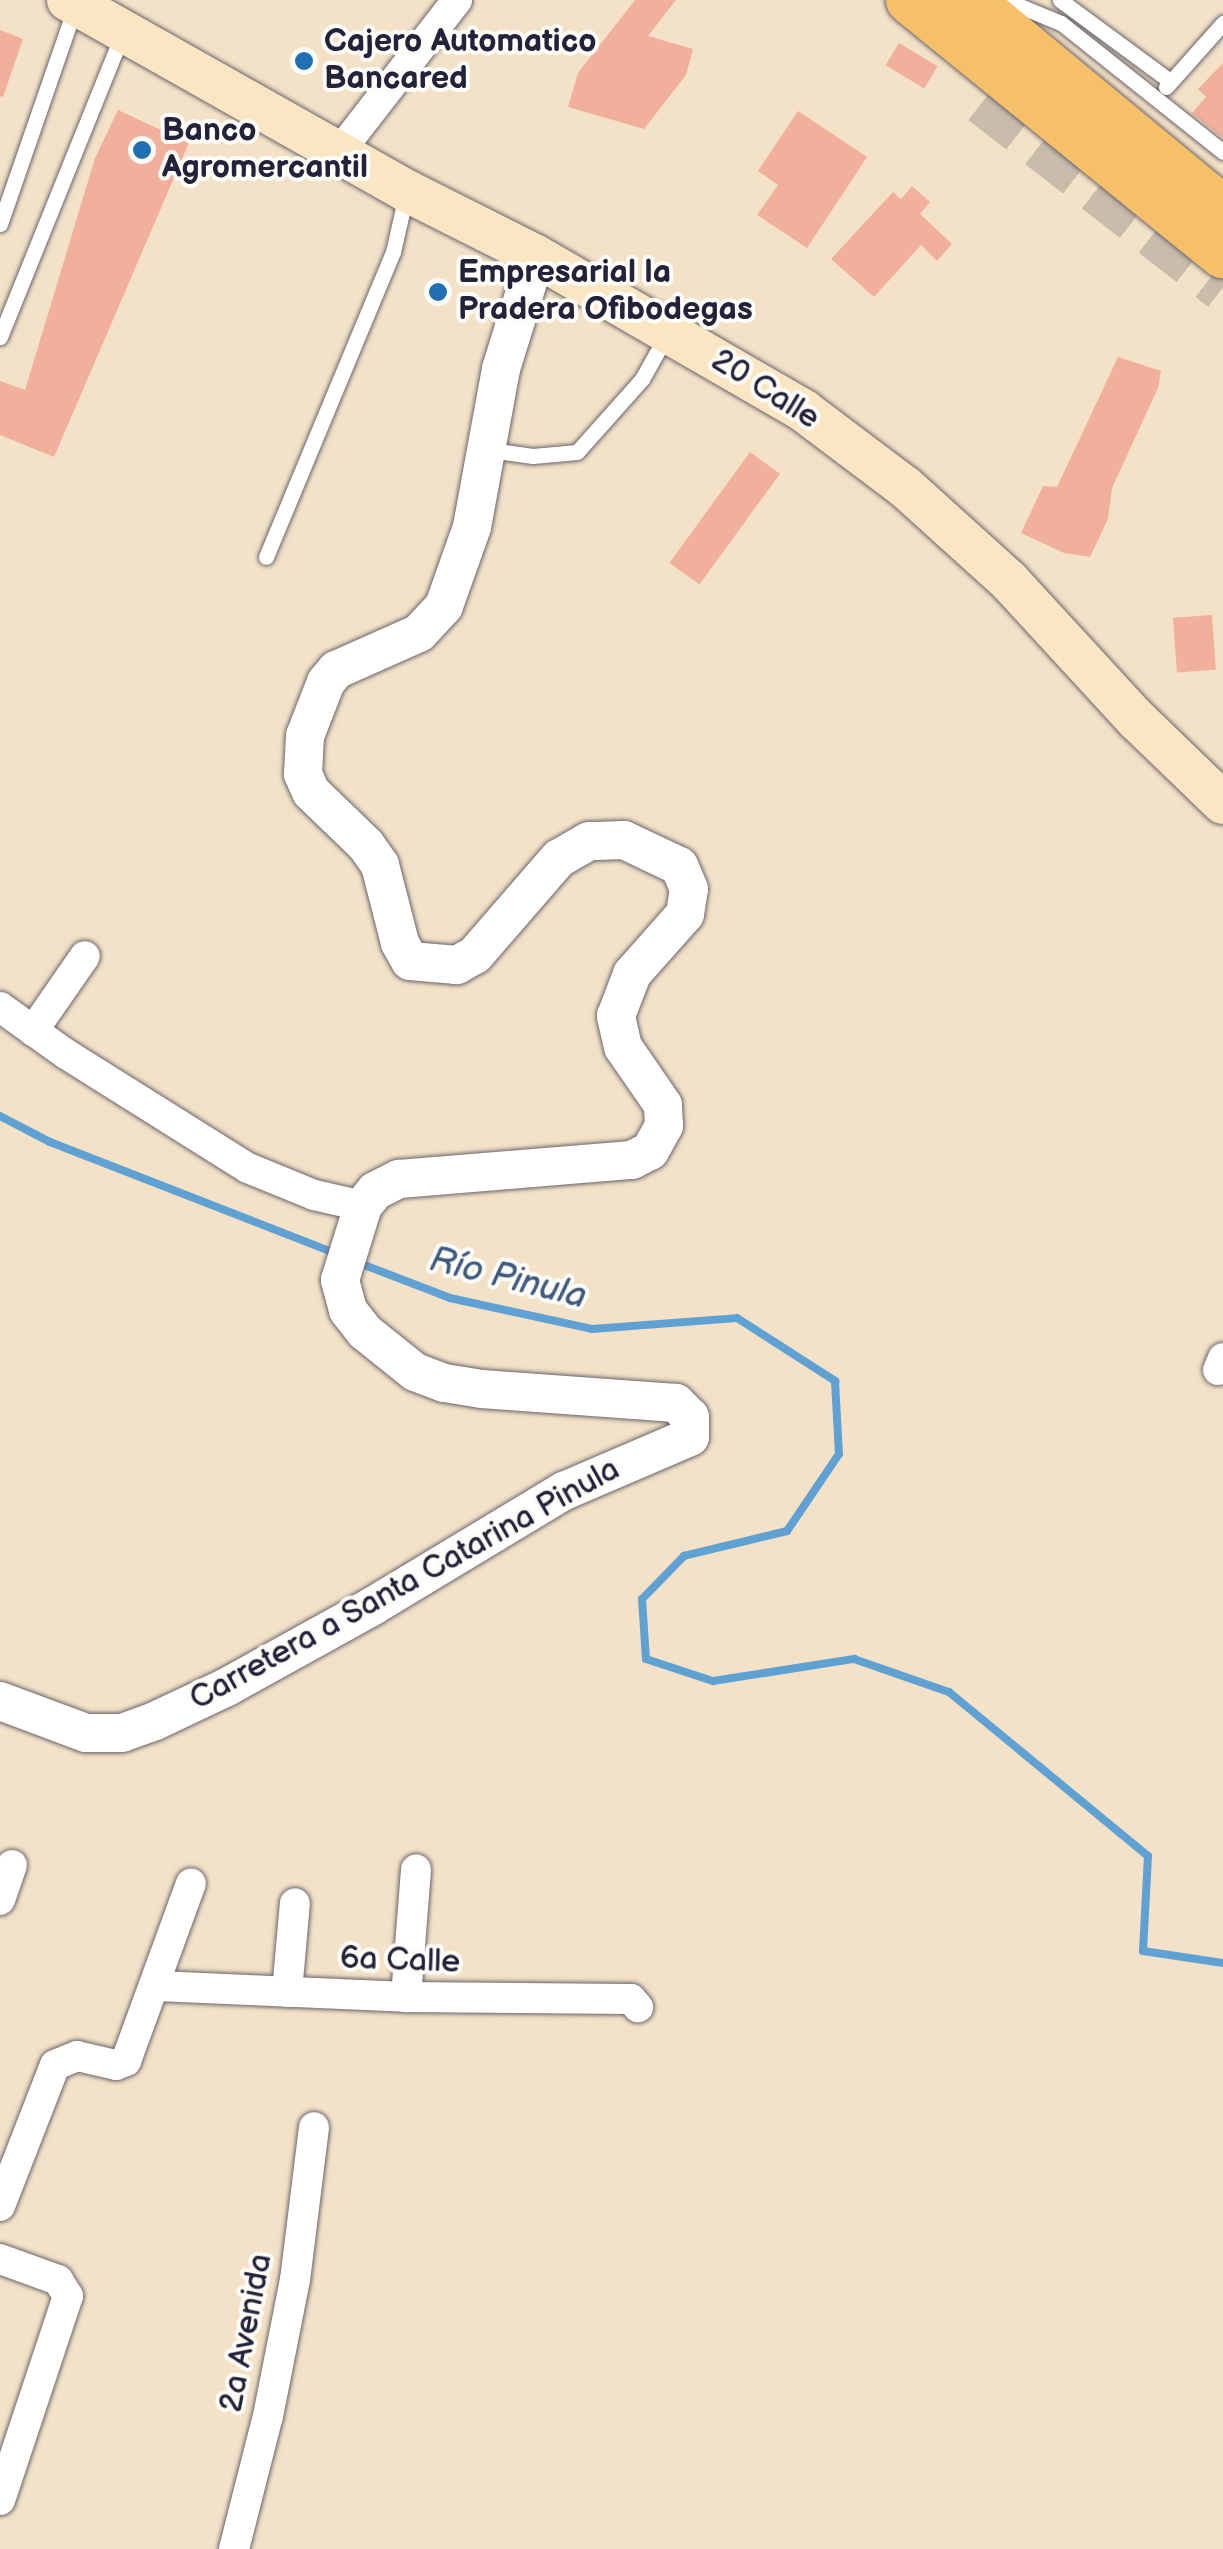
<!DOCTYPE html>
<meta charset="utf-8">
<style>
body{margin:0}
#map{position:relative;width:1223px;height:2549px;overflow:hidden;background:#f3e2c7;font-family:"Balsamiq Sans",sans-serif}
div>[style]{position:absolute}
.stream>*{height:8px;margin:-4px;padding:0 4px;transform-origin:4px;border-radius:4px;background:#60a1d3}
.building>*{inset:0;background:#f1b09b;transform-origin:0 0}
.trunk-tunnel>*{height:48px;margin-top:-24px;transform-origin:0;background:repeating-linear-gradient(90deg,#c9bcab 0 48px,transparent 0 72px)}
.roads{filter:drop-shadow(0 0 2px #6b656c) drop-shadow(0 0 2px #6b656c)}
.service>*{height:15px;margin:-7.5px;padding:0 7.5px;transform-origin:7.5px;border-radius:7.5px;background:#fff}
.minor>*{height:30px;margin:-15px;padding:0 15px;transform-origin:15px;border-radius:15px;background:#fff}
.tertiary>*{height:38px;margin:-19px;padding:0 19px;transform-origin:19px;border-radius:19px;background:#fff}
.secondary>*{height:42px;margin:-21px;padding:0 21px;transform-origin:21px;border-radius:21px;background:#fbe6c4}
.trunk>*{height:48px;margin:-24px;padding:0 24px;transform-origin:24px;border-radius:24px;background:#f6c06b}
.dots>*{width:28px;height:28px;translate:-50% -50%;box-sizing:border-box;border:5px solid #fdfcf7;border-radius:50%}
span{translate:-50% -50%;white-space:nowrap;text-align:center;line-height:1.15;-webkit-text-stroke:8px #fdfcf7;paint-order:stroke}
.poi-label{font-size:32px;color:#22223b;font-weight:700}
.left{translate:0 -50%;text-align:left}
.street-label{font-size:32px;color:#22223b}
.water-label{font-size:35px;color:#3e5b7f;font-style:italic}
</style>
<div id="map">
<div class="stream">
<div style="left:0;top:1116px;width:56px;rotate:27.5deg"></div>
<div style="left:50px;top:1142px;width:308px;rotate:21.3deg"></div>
<div style="left:359px;top:1263px;width:97px;rotate:21deg"></div>
<div style="left:450px;top:1298px;width:145px;rotate:12.3deg"></div>
<div style="left:592px;top:1329px;width:145px;rotate:-4.3deg"></div>
<div style="left:737px;top:1318px;width:117px;rotate:32.7deg"></div>
<div style="left:835px;top:1381px;width:73px;rotate:86.9deg"></div>
<div style="left:839px;top:1454px;width:93px;rotate:124deg"></div>
<div style="left:787px;top:1531px;width:106px;rotate:166.4deg"></div>
<div style="left:684px;top:1556px;width:60px;rotate:134.3deg"></div>
<div style="left:642px;top:1599px;width:60px;rotate:86.2deg"></div>
<div style="left:646px;top:1659px;width:71px;rotate:18.2deg"></div>
<div style="left:713px;top:1681px;width:143px;rotate:-8.9deg"></div>
<div style="left:854px;top:1659px;width:101px;rotate:19.2deg"></div>
<div style="left:949px;top:1692px;width:258px;rotate:39.5deg"></div>
<div style="left:1148px;top:1856px;width:95px;rotate:93deg"></div>
<div style="left:1143px;top:1951px;width:81px;rotate:8.5deg"></div>
</div>
<div class="building">
<div style="clip-path:polygon(635px 0,676px 0,648px 36px,693px 49px,686px 75px,644px 129px,568px 107px,578px 73px)"></div>
<div style="clip-path:polygon(0 30px,23px 39px,3px 97px,0 96px)"></div>
<div style="left:899px;top:43px;width:45px;height:26px;rotate:31deg"></div>
<div style="clip-path:polygon(1223px 63px,1223px 138px,1192px 113px,1206px 97px,1198px 89px)"></div>
<div style="clip-path:polygon(118px 110px,189px 143px,54px 457px,0 435px,0 381px,25px 390px,95px 158px)"></div>
<div style="clip-path:polygon(798px 111px,867px 157px,807px 248px,757px 215px,778px 185px,758px 171px)"></div>
<div style="clip-path:polygon(912px 186px,930px 202px,920px 214px,952px 244px,937px 261px,921px 245px,874px 297px,831px 259px,893px 192px,901px 199px)"></div>
<div style="clip-path:polygon(1118px 357px,1161px 371px,1158px 388px,1112px 488px,1108px 519px,1090px 557px,1064px 553px,1021px 533px,1043px 486px,1057px 487px)"></div>
<div style="left:750px;top:452px;width:37px;height:137px;rotate:36deg"></div>
<div style="left:1212px;top:615px;width:55px;height:39px;rotate:86deg"></div>
</div>
<div class="trunk-tunnel">
<div style="left:983px;top:101px;width:304px;rotate:37.9deg"></div>
</div>
<div class="roads">
<div class="service">
<div style="left:1060px;top:0;width:137px;rotate:36.4deg"></div>
<div style="left:1010px;top:2px;width:55px;rotate:22.4deg"></div>
<div style="left:1061px;top:23px;width:207px;rotate:38.5deg"></div>
<div style="left:1166px;top:87px;width:86px;rotate:-48.3deg"></div>
<div style="left:0;top:224px;width:229px;rotate:-70.9deg"></div>
<div style="left:0;top:337px;width:326px;rotate:-68deg"></div>
<div style="left:504px;top:452px;width:29px;rotate:8deg"></div>
<div style="left:533px;top:456px;width:44px;rotate:-5.2deg"></div>
<div style="left:577px;top:452px;width:98px;rotate:-48.3deg"></div>
<div style="left:642px;top:379px;width:49px;rotate:-60.8deg"></div>
<div style="left:266px;top:557px;width:330px;rotate:-67.4deg"></div>
<div style="left:393px;top:252px;width:58px;rotate:-77.2deg"></div>
</div>
<div class="minor">
<div style="left:340px;top:151px;width:191px;rotate:-52.2deg"></div>
<div style="left:0;top:1007px;width:81px;rotate:35.5deg"></div>
<div style="left:66px;top:1054px;width:215px;rotate:32.1deg"></div>
<div style="left:248px;top:1168px;width:71px;rotate:22.2deg"></div>
<div style="left:314px;top:1195px;width:50px;rotate:12.7deg"></div>
<div style="left:33px;top:1031px;width:91px;rotate:-55.3deg"></div>
<div style="left:1218px;top:1370px;width:13px;rotate:-67deg"></div>
<div style="left:0;top:1900px;width:37px;rotate:-71deg"></div>
<div style="left:157px;top:1986px;width:249px;rotate:2.5deg"></div>
<div style="left:406px;top:1997px;width:225px;rotate:0.5deg"></div>
<div style="left:631px;top:1999px;width:11px;rotate:49deg"></div>
<div style="left:287px;top:1992px;width:89px;rotate:-84.9deg"></div>
<div style="left:406px;top:1997px;width:128px;rotate:-85.5deg"></div>
<div style="left:0;top:2206px;width:151px;rotate:-68.7deg"></div>
<div style="left:55px;top:2065px;width:24px;rotate:-22deg"></div>
<div style="left:77px;top:2056px;width:40px;rotate:13deg"></div>
<div style="left:116px;top:2065px;width:11px;rotate:-22deg"></div>
<div style="left:126px;top:2061px;width:189px;rotate:-69.9deg"></div>
<div style="left:0;top:2259px;width:62px;rotate:19.9deg"></div>
<div style="left:58px;top:2280px;width:19px;rotate:58deg"></div>
<div style="left:68px;top:2296px;width:215px;rotate:108.4deg"></div>
<div style="left:234px;top:2549px;width:137px;rotate:-75.7deg"></div>
<div style="left:268px;top:2416px;width:139px;rotate:-78.8deg"></div>
<div style="left:295px;top:2280px;width:154px;rotate:-82.9deg"></div>
</div>
<div class="tertiary">
<div style="left:0;top:1701px;width:92px;rotate:20.4deg"></div>
<div style="left:86px;top:1733px;width:36px"></div>
<div style="left:122px;top:1733px;width:35px;rotate:-20deg"></div>
<div style="left:155px;top:1721px;width:80px;rotate:-25.3deg"></div>
<div style="left:227px;top:1687px;width:167px;rotate:-29deg"></div>
<div style="left:373px;top:1606px;width:223px;rotate:-31.1deg"></div>
<div style="left:564px;top:1491px;width:137px;rotate:-23.2deg"></div>
<div style="left:690px;top:1437px;width:20px;rotate:-90deg"></div>
<div style="left:690px;top:1417px;width:20px;rotate:-135deg"></div>
<div style="left:676px;top:1403px;width:195px;rotate:-175.9deg"></div>
<div style="left:482px;top:1389px;width:38px;rotate:-171deg"></div>
<div style="left:444px;top:1383px;width:31px;rotate:-159deg"></div>
<div style="left:415px;top:1372px;width:64px;rotate:-141.3deg"></div>
<div style="left:365px;top:1332px;width:28px;rotate:-128deg"></div>
<div style="left:348px;top:1310px;width:31px;rotate:-105deg"></div>
<div style="left:340px;top:1280px;width:77px;rotate:-72.7deg"></div>
<div style="left:363px;top:1206px;width:19px;rotate:-51deg"></div>
<div style="left:375px;top:1191px;width:27px;rotate:-27deg"></div>
<div style="left:399px;top:1179px;width:234px;rotate:-4.7deg"></div>
<div style="left:632px;top:1160px;width:20px;rotate:-27deg"></div>
<div style="left:650px;top:1151px;width:29px;rotate:-61deg"></div>
<div style="left:664px;top:1126px;width:21px;rotate:-93deg"></div>
<div style="left:663px;top:1105px;width:70px;rotate:-124.6deg"></div>
<div style="left:623px;top:1047px;width:32px;rotate:-103deg"></div>
<div style="left:616px;top:1016px;width:45px;rotate:-69.1deg"></div>
<div style="left:632px;top:974px;width:80px;rotate:-48.5deg"></div>
<div style="left:685px;top:914px;width:25px;rotate:-81deg"></div>
<div style="left:689px;top:889px;width:25px;rotate:-113deg"></div>
<div style="left:679px;top:866px;width:61px;rotate:-154.7deg"></div>
<div style="left:624px;top:840px;width:35px;rotate:178deg"></div>
<div style="left:589px;top:841px;width:34px;rotate:150deg"></div>
<div style="left:559px;top:858px;width:128px;rotate:130.9deg"></div>
<div style="left:475px;top:955px;width:21px;rotate:151deg"></div>
<div style="left:457px;top:965px;width:47px;rotate:-175.1deg"></div>
<div style="left:410px;top:961px;width:21px;rotate:-119deg"></div>
<div style="left:400px;top:943px;width:81px;rotate:-104.4deg"></div>
<div style="left:380px;top:865px;width:24px;rotate:-125deg"></div>
<div style="left:366px;top:845px;width:76px;rotate:-136.1deg"></div>
<div style="left:311px;top:792px;width:20px;rotate:-114deg"></div>
<div style="left:303px;top:774px;width:38px;rotate:-87deg"></div>
<div style="left:305px;top:736px;width:58px;rotate:-68.7deg"></div>
<div style="left:326px;top:682px;width:16px;rotate:-50deg"></div>
<div style="left:336px;top:670px;width:91px;rotate:-24deg"></div>
<div style="left:419px;top:633px;width:37px;rotate:-47deg"></div>
<div style="left:444px;top:606px;width:84px;rotate:-70.5deg"></div>
<div style="left:472px;top:527px;width:161px;rotate:-79.6deg"></div>
<div style="left:501px;top:369px;width:118px;rotate:-72.8deg"></div>
</div>
<div class="secondary">
<div style="left:68px;top:0;width:389px;rotate:29.4deg"></div>
<div style="left:407px;top:191px;width:144px;rotate:26.7deg"></div>
<div style="left:536px;top:256px;width:310px;rotate:30deg"></div>
<div style="left:804px;top:411px;width:126px;rotate:37deg"></div>
<div style="left:905px;top:487px;width:140px;rotate:42.1deg"></div>
<div style="left:1009px;top:581px;width:188px;rotate:47.4deg"></div>
<div style="left:1136px;top:719px;width:121px;rotate:44deg"></div>
</div>
<div class="trunk">
<div style="left:910px;top:0;width:403px;rotate:39.1deg"></div>
<div style="left:969px;top:0;width:330px;rotate:39.6deg"></div>
</div>
</div>
<div class="dots">
<div style="left:304px;top:61px;background:#1f6fb2"></div>
<div style="left:142px;top:150px;background:#1f6fb2"></div>
<div style="left:438px;top:292px;background:#1f6fb2"></div>
</div>
<div class="poi-label">
<span class="left" style="left:324px;top:61px">Cajero Automatico<br>Bancared</span>
<span class="left" style="left:162px;top:150px">Banco<br>Agromercantil</span>
<span class="left" style="left:458px;top:292px">Empresarial la<br>Pradera Ofibodegas</span>
</div>
<div class="street-label">
<span style="left:765px;top:390px;rotate:32deg">20 Calle</span>
<span style="left:405px;top:1585px;rotate:-29deg">Carretera a Santa Catarina Pinula</span>
<span style="left:400px;top:1961px;rotate:2deg">6a Calle</span>
<span style="left:247px;top:2333px;rotate:-79deg">2a Avenida</span>
</div>
<div class="water-label">
<span style="left:508px;top:1279px;rotate:14deg">Río Pinula</span>
</div>
</div>
